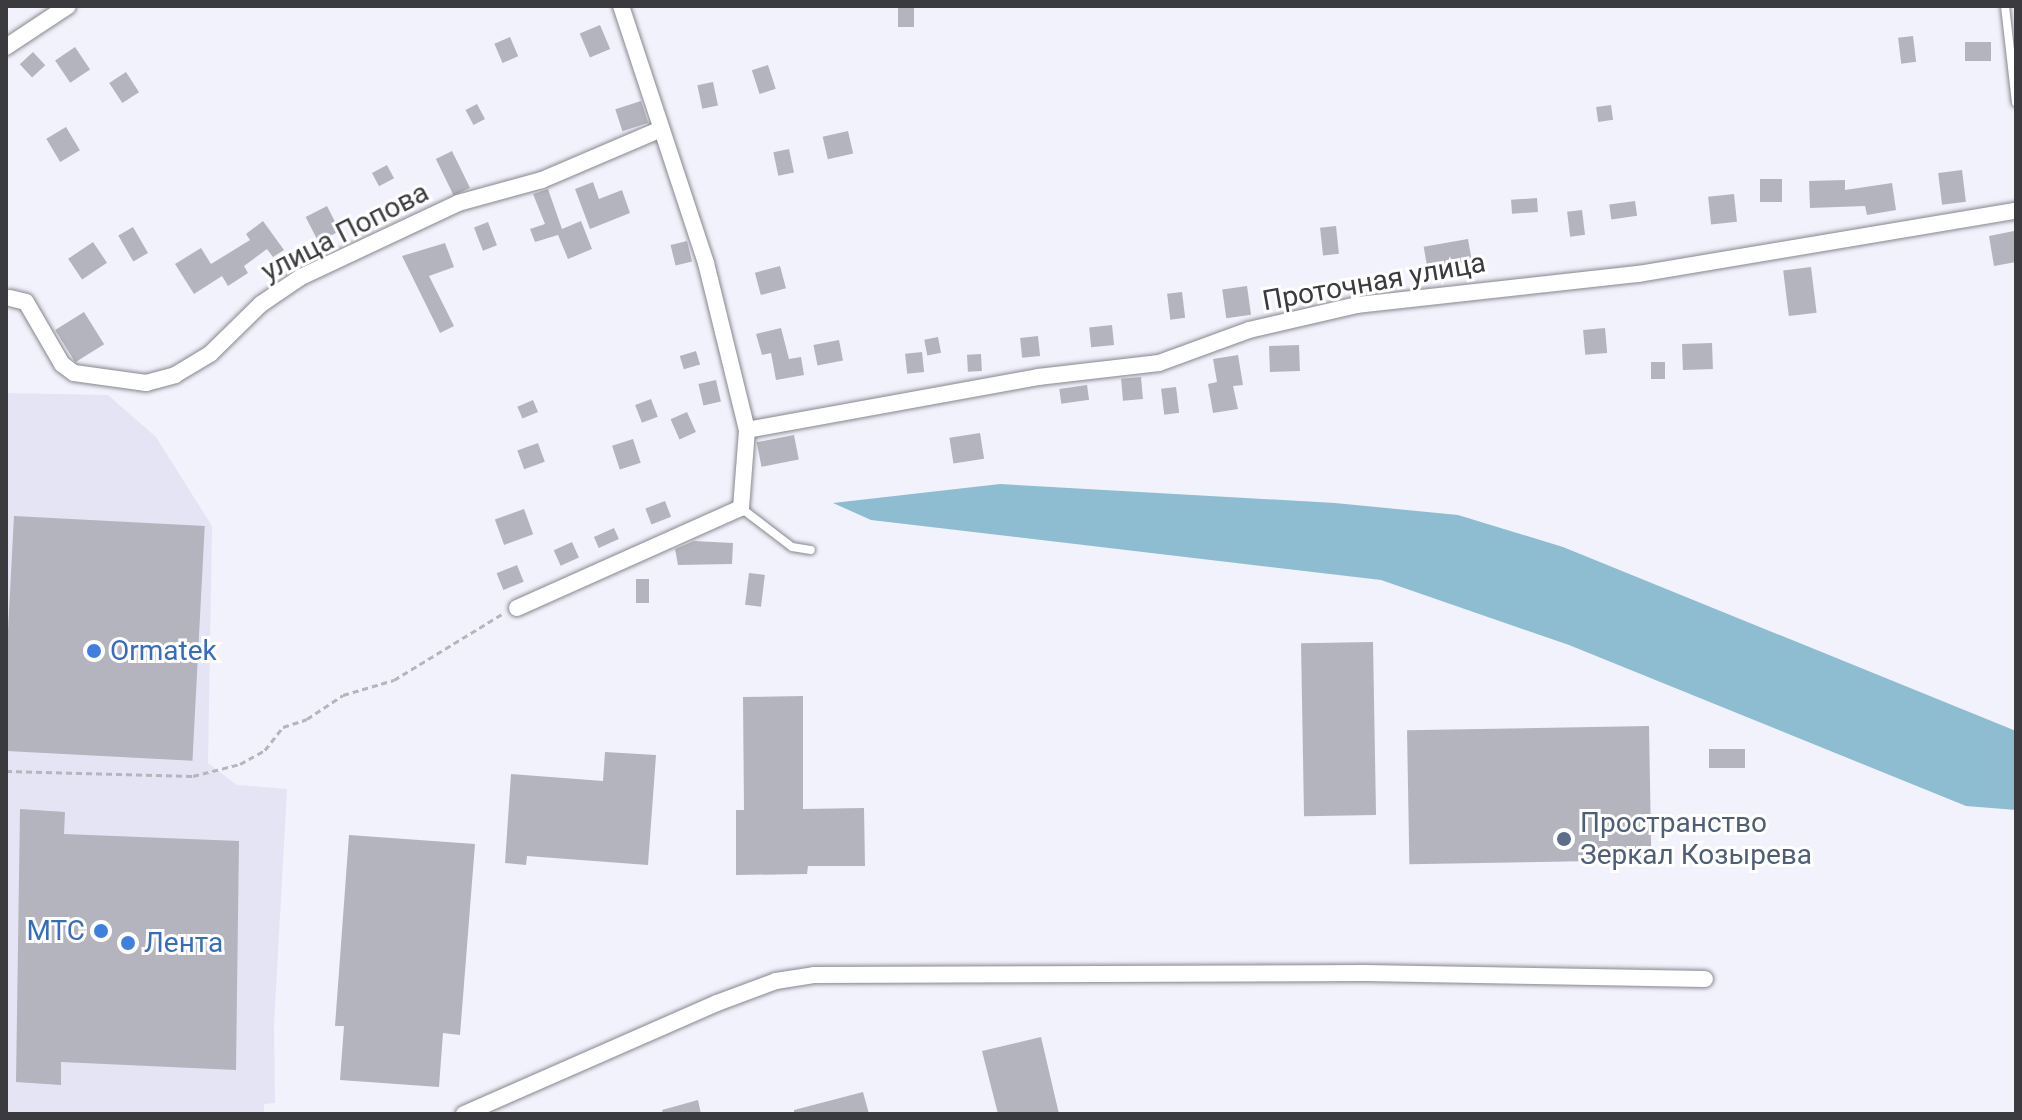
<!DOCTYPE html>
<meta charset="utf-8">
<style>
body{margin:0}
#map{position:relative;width:2022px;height:1120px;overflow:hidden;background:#f2f2fc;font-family:Roboto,sans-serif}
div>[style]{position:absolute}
.built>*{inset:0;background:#e4e4f5}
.water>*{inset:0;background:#8ebdd1}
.building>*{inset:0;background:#b3b4bd;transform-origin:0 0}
.path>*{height:3px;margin-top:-1.5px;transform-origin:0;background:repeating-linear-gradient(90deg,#b5b5bd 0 6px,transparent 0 10px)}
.roads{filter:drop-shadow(0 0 2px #86868e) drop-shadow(0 0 2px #86868e)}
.lane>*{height:8px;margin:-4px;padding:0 4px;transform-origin:4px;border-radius:4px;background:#fff}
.street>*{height:16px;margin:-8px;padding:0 8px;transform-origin:8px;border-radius:8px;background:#fff}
.dots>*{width:22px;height:22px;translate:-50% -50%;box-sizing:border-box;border:4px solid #fff;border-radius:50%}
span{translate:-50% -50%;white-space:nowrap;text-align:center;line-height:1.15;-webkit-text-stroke:6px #fff;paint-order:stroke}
.street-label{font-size:28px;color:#3b3b3f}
.shop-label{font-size:28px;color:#366cbe}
.left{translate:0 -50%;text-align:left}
.right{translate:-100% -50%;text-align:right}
.service-label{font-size:28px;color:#4e5e75}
.frame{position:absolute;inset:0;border:8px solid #3b3b3f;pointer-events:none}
</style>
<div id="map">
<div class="built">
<div style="clip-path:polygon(6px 393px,108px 395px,156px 437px,212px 526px,208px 763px,237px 785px,287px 789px,274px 1025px,275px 1103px,264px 1104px,264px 1114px,6px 1114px)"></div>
</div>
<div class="water">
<div style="clip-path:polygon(1000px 484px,1335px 503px,1458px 515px,1563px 547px,2016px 731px,2016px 810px,1966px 806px,1569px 645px,1381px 580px,871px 520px,833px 503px)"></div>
</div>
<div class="building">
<div style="left:898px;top:6px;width:16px;height:21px"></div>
<div style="left:600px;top:25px;width:26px;height:22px;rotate:67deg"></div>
<div style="left:1913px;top:36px;width:26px;height:15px;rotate:83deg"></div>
<div style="left:510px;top:37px;width:21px;height:17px;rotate:67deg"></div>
<div style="left:1991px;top:42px;width:19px;height:26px;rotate:90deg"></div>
<div style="left:75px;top:47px;width:27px;height:24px;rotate:56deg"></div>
<div style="left:33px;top:52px;width:18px;height:18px;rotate:47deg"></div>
<div style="left:768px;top:65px;width:25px;height:17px;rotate:72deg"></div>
<div style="left:126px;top:72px;width:24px;height:20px;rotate:57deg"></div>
<div style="left:713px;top:82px;width:24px;height:16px;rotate:78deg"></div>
<div style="left:641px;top:101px;width:23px;height:27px;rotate:72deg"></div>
<div style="left:477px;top:104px;width:17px;height:13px;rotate:62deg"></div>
<div style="left:1611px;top:105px;width:15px;height:15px;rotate:82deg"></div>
<div style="left:66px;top:127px;width:27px;height:23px;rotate:59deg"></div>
<div style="left:848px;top:131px;width:23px;height:26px;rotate:77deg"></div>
<div style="left:789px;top:149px;width:24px;height:16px;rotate:78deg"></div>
<div style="left:452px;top:151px;width:41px;height:18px;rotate:64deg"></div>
<div style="left:387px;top:165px;width:15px;height:17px;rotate:62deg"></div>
<div style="left:1962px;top:170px;width:32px;height:24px;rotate:83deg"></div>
<div style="left:1782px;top:179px;width:23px;height:22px;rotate:90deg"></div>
<div style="clip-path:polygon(1845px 180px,1845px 190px,1892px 183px,1896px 210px,1867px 215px,1865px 206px,1810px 208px,1809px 181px)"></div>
<div style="clip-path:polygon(593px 182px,599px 199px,622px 190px,630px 213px,590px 229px,575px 189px)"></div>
<div style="clip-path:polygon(548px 189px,562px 229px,581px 221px,592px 249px,568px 259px,558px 235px,535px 242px,530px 229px,545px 224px,533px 194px)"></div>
<div style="left:1734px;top:194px;width:28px;height:26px;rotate:84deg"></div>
<div style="left:1537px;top:198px;width:14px;height:26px;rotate:86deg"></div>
<div style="left:1635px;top:201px;width:15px;height:26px;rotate:82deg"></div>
<div style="left:327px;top:206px;width:28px;height:24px;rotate:63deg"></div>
<div style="left:1582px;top:210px;width:25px;height:15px;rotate:83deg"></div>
<div style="clip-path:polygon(263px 221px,284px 250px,273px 257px,267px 249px,244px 266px,248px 273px,228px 286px,222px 276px,194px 294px,175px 264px,201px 248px,211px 264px,250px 240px,246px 234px)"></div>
<div style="left:488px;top:222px;width:25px;height:15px;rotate:69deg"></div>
<div style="left:1336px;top:226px;width:28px;height:16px;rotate:84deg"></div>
<div style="left:133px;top:227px;width:30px;height:17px;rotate:60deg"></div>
<div style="clip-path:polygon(2014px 231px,2016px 262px,1994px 266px,1989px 236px)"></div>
<div style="left:1468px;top:239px;width:22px;height:45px;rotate:80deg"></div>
<div style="left:687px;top:241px;width:21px;height:17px;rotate:76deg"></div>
<div style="left:93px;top:242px;width:25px;height:30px;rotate:56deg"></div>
<div style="clip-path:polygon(445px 243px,454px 267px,429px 276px,454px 326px,440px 333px,402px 256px)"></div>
<div style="left:780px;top:266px;width:23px;height:26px;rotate:75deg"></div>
<div style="left:1811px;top:267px;width:46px;height:28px;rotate:83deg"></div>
<div style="left:1247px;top:286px;width:29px;height:25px;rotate:82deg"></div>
<div style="left:1182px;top:292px;width:26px;height:15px;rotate:83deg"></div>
<div style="left:84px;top:312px;width:38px;height:34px;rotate:58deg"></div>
<div style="left:1112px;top:325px;width:20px;height:23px;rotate:84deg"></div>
<div style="clip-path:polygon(781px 328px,789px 359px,801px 357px,804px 375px,776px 380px,771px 353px,762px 355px,756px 334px)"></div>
<div style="left:1605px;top:328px;width:25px;height:22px;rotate:85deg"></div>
<div style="left:1038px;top:336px;width:20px;height:18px;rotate:84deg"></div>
<div style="left:938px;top:337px;width:16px;height:14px;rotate:79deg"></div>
<div style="left:839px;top:340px;width:21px;height:26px;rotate:79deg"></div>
<div style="left:1712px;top:343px;width:26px;height:30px;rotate:88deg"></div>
<div style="left:1299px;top:345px;width:26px;height:30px;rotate:88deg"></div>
<div style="left:696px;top:351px;width:14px;height:17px;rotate:73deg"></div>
<div style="left:922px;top:352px;width:20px;height:17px;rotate:84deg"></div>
<div style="left:981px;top:354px;width:17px;height:14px;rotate:87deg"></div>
<div style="clip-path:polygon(1238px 355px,1243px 385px,1233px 386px,1238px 409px,1213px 413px,1208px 384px,1217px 382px,1213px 359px)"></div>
<div style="left:1651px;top:362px;width:14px;height:17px"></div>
<div style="left:1141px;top:377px;width:22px;height:20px;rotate:85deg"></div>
<div style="left:716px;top:380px;width:22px;height:18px;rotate:77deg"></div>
<div style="left:1087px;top:385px;width:15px;height:28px;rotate:82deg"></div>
<div style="left:1176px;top:387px;width:26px;height:15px;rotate:83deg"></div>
<div style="left:651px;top:399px;width:19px;height:17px;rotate:69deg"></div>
<div style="left:533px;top:400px;width:13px;height:17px;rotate:67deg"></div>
<div style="left:687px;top:412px;width:22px;height:18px;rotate:66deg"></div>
<div style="left:980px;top:433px;width:26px;height:31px;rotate:81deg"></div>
<div style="left:794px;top:435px;width:25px;height:38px;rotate:79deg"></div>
<div style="left:633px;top:439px;width:25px;height:22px;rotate:72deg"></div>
<div style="left:538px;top:443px;width:20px;height:22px;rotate:70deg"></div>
<div style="left:665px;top:501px;width:17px;height:21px;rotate:69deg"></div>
<div style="left:524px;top:509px;width:27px;height:31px;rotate:70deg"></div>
<div style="left:14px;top:516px;width:191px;height:235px;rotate:3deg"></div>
<div style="left:614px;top:528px;width:12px;height:22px;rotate:66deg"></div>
<div style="clip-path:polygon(694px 541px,733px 543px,732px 564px,678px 565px,675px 549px)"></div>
<div style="left:572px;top:542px;width:17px;height:20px;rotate:66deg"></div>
<div style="left:517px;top:565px;width:18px;height:22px;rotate:68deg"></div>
<div style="left:749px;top:573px;width:16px;height:32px;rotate:7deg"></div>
<div style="left:636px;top:579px;width:13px;height:24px"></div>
<div style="left:1373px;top:642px;width:173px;height:72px;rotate:89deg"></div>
<div style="clip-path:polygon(803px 696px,803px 809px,864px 808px,865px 866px,808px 866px,807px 874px,736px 875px,736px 810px,744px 810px,743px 697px)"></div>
<div style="left:1649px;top:726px;width:134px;height:242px;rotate:89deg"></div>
<div style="left:1745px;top:749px;width:19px;height:36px;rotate:90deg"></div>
<div style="clip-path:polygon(605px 752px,656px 755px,648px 865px,527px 856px,526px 865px,505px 863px,511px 774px,603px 781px)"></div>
<div style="clip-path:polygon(20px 809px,65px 812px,64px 834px,239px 841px,236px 1070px,61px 1062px,61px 1085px,16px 1082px)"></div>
<div style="clip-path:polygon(349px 835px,475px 844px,460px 1035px,443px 1033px,439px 1087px,340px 1080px,344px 1026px,335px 1026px)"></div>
<div style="clip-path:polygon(1041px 1037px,1059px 1114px,998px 1114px,982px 1051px)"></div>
<div style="clip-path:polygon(863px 1092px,869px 1114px,794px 1114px,794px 1110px)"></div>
<div style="clip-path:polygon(698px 1100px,701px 1114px,663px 1114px,662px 1110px)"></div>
</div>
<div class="path">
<div style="left:6px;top:771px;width:187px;rotate:1.5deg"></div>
<div style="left:193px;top:776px;width:49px;rotate:-14.3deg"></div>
<div style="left:240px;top:764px;width:29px;rotate:-29deg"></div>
<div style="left:265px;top:750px;width:29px;rotate:-52deg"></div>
<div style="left:283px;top:727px;width:25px;rotate:-18deg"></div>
<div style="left:307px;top:719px;width:43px;rotate:-33.7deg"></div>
<div style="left:343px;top:695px;width:53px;rotate:-16.4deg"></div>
<div style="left:394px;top:680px;width:127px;rotate:-31.4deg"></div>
</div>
<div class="roads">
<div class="lane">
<div style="left:2005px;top:6px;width:97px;rotate:83.5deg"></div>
<div style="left:741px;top:508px;width:64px;rotate:37.4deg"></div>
<div style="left:792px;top:547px;width:19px;rotate:9deg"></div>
</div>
<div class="street">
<div style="left:6px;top:47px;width:74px;rotate:-33.5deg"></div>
<div style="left:10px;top:298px;width:16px;rotate:14deg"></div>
<div style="left:26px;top:302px;width:72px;rotate:59.9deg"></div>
<div style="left:62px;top:364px;width:15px;rotate:37deg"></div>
<div style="left:74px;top:373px;width:73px;rotate:7.9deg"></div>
<div style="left:146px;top:383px;width:30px;rotate:-15deg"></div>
<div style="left:175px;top:375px;width:41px;rotate:-31deg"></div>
<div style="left:210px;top:354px;width:71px;rotate:-44.4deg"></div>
<div style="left:261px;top:304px;width:48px;rotate:-34deg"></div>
<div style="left:301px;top:277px;width:174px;rotate:-25.2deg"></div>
<div style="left:458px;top:203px;width:87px;rotate:-15.3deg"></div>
<div style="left:542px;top:180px;width:129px;rotate:-23.2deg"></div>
<div style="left:747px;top:430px;width:296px;rotate:-10.3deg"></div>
<div style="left:1038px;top:377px;width:122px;rotate:-6.6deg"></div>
<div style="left:1159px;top:363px;width:96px;rotate:-20.1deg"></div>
<div style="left:1249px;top:330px;width:111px;rotate:-13deg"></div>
<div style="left:1357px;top:305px;width:283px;rotate:-6.3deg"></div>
<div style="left:1638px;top:274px;width:383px;rotate:-9.5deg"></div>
<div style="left:517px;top:608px;width:245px;rotate:-24.1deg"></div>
<div style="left:741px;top:508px;width:78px;rotate:-85.6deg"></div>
<div style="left:747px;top:430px;width:172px;rotate:-103.8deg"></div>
<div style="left:706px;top:263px;width:271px;rotate:-108.3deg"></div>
<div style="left:464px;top:1114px;width:276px;rotate:-23.7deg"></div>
<div style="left:717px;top:1003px;width:63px;rotate:-20.4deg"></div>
<div style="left:776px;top:981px;width:38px;rotate:-9deg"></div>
<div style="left:814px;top:975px;width:550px;rotate:-0.21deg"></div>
<div style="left:1364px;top:973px;width:341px;rotate:1deg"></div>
</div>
</div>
<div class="dots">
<div style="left:94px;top:651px;background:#3f7fe0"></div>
<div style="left:1564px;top:839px;background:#5c6f8a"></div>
<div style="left:101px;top:931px;background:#3f7fe0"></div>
<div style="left:128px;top:943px;background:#3f7fe0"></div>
</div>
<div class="street-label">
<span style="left:345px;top:232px;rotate:-27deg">улица Попова</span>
<span style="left:1374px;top:282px;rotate:-10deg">Проточная улица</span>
</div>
<div class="shop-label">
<span class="left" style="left:110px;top:651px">Ormatek</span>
<span class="right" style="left:85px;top:931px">МТС</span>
<span class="left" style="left:144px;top:943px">Лента</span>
</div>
<div class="service-label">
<span class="left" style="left:1580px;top:839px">Пространство<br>Зеркал Козырева</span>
</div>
<div class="frame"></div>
</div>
